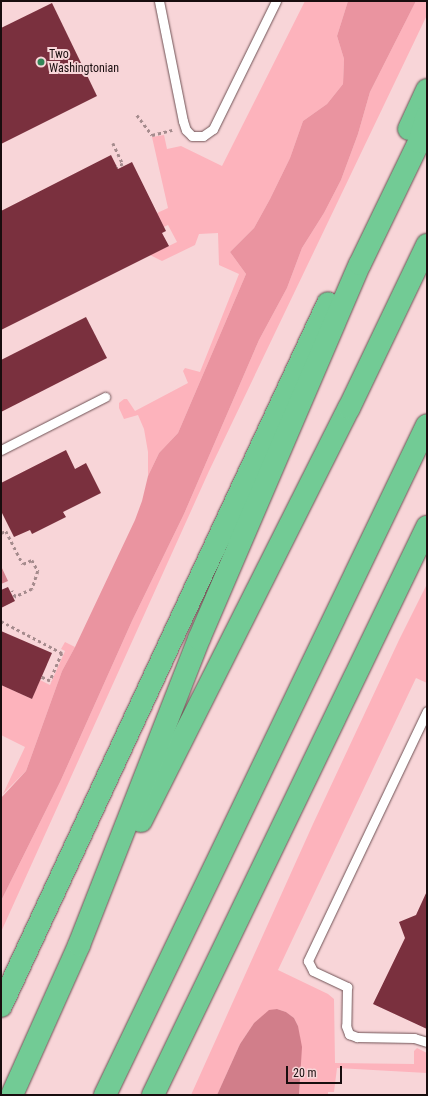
<!DOCTYPE html>
<style>
body{margin:0}
#map{position:relative;width:428px;height:1096px;overflow:hidden;background:#f8d5d8;font-family:"Roboto Condensed",sans-serif}
div>[style]{position:absolute}
.green>*{inset:0;background:#fdb3bc}
.forest>*{inset:0;background:#ea94a0}
.water>*{inset:0;background:#d17e8a}
.building>*{inset:0;background:#7a303e}
.path>*{height:2.5px;margin-top:-1.25px;transform-origin:0;background:repeating-linear-gradient(90deg,#a58b8d 0 3px,transparent 0 6px)}
.roads{filter:drop-shadow(0 0 1px #6f5255) drop-shadow(0 0 1px #6f5255)}
.lane>*{height:9px;margin:-4.5px;padding:0 4.5px;transform-origin:4.5px;border-radius:4.5px;background:#fff}
.highway>*{height:22px;margin:-11px;padding:0 11px;transform-origin:11px;border-radius:11px;background:#72cb95}
.dots>*{width:11px;height:11px;translate:-50% -50%;box-sizing:border-box;border:2px solid #f8d5d8;border-radius:50%}
span{translate:-50% -50%;white-space:nowrap;text-align:center;line-height:1.15;-webkit-text-stroke:4px #f8d5d8;paint-order:stroke}
.poi-label{font-size:12px;color:#180d0e}
.left{translate:0 -50%;text-align:left}
.frame{position:absolute;inset:0;border:2px solid #180d0e;pointer-events:none}
.scale{position:absolute;left:286px;top:1066px;width:56px;height:18px;box-sizing:border-box;border:2px solid #180d0e;border-top:0;padding-left:5px;font-size:12px;line-height:14px;white-space:nowrap;color:#180d0e;-webkit-text-stroke:3px #f8d5d8;paint-order:stroke}
</style>
<div id="map">
<div class="green">
<div style="clip-path:polygon(305px 1px,348px 1px,337px 36px,344px 59px,343px 84px,327px 104px,303px 121px,290px 158px,270px 199px,254px 228px,230px 252px,246px 274px,178px 433px,159px 453px,148px 476px,148px 452px,144px 429px,138px 415px,124px 419px,119px 408px,119px 403px,124px 399px,127px 399px,135px 411px,188px 383px,183px 371px,185px 368px,200px 372px,239px 274px,219px 265px,218px 233px,199px 234px,195px 245px,162px 261px,150px 255px,177px 242px,168px 225px,164px 227px,157px 213px,168px 208px,152px 137px,164px 135px,167px 149px,181px 146px,222px 166px)"></div>
<div style="clip-path:polygon(416px 1px,427px 1px,427px 15px,209px 471px,1px 932px,1px 901px,4px 895px,61px 780px,132px 621px,184px 514px,259px 340px,287px 288px,302px 248px,324px 213px,341px 180px,358px 134px,370px 92px)"></div>
<div style="clip-path:polygon(427px 584px,427px 683px,416px 678px,278px 970px,328px 994px,334px 999px,335px 1063px,414px 1064px,414px 1051px,417px 1048px,427px 1053px,427px 1073px,337px 1068px,334px 1092px,328px 1092px,328px 1095px,299px 1095px,300px 1078px,298px 1026px,294px 1018px,286px 1012px,277px 1009px,269px 1011px,254px 1023px,240px 1044px,217px 1095px,191px 1095px,313px 824px,399px 640px)"></div>
<div style="clip-path:polygon(65px 642px,75px 647px,62px 671px,26px 771px,3px 794px,25px 747px,1px 735px,1px 685px,32px 699px,40px 680px,50px 685px,65px 651px,61px 649px)"></div>
</div>
<div class="forest">
<div style="clip-path:polygon(348px 1px,416px 1px,370px 92px,358px 134px,341px 180px,324px 213px,302px 248px,287px 288px,259px 340px,184px 514px,132px 621px,61px 780px,1px 901px,1px 798px,26px 771px,62px 671px,75px 647px,135px 520px,142px 501px,148px 476px,159px 453px,178px 433px,246px 274px,230px 252px,254px 228px,270px 199px,290px 158px,303px 121px,327px 104px,343px 84px,344px 59px,337px 36px)"></div>
</div>
<div class="water">
<div style="clip-path:polygon(1px 566px,8px 581px,1px 584px)"></div>
<div style="clip-path:polygon(277px 1009px,286px 1012px,294px 1018px,298px 1026px,302px 1047px,299px 1095px,217px 1095px,240px 1044px,254px 1023px,269px 1010px)"></div>
</div>
<div class="building">
<div style="clip-path:polygon(52px 3px,97px 96px,1px 144px,1px 28px)"></div>
<div style="clip-path:polygon(111px 155px,118px 169px,132px 162px,166px 231px,162px 233px,169px 246px,1px 330px,1px 211px)"></div>
<div style="clip-path:polygon(86px 317px,107px 358px,1px 412px,1px 360px)"></div>
<div style="clip-path:polygon(66px 450px,75px 469px,86px 463px,101px 493px,63px 512px,66px 517px,32px 534px,30px 530px,14px 537px,1px 511px,1px 483px)"></div>
<div style="clip-path:polygon(8px 587px,15px 601px,1px 608px,1px 590px)"></div>
<div style="clip-path:polygon(1px 631px,52px 653px,32px 699px,1px 685px)"></div>
<div style="clip-path:polygon(427px 891px,427px 1029px,373px 1004px,405px 938px,399px 922px,416px 915px)"></div>
</div>
<div class="path">
<div style="left:137px;top:115px;width:25px;rotate:53deg"></div>
<div style="left:152px;top:135px;width:21px;rotate:-14deg"></div>
<div style="left:113px;top:143px;width:23px;rotate:65deg"></div>
<div style="left:123px;top:164px;width:7px;rotate:153deg"></div>
<div style="left:1px;top:533px;width:5px;rotate:-22deg"></div>
<div style="left:6px;top:531px;width:37px;rotate:63deg"></div>
<div style="left:23px;top:564px;width:10px;rotate:-24deg"></div>
<div style="left:32px;top:560px;width:13px;rotate:61deg"></div>
<div style="left:38px;top:571px;width:19px;rotate:108deg"></div>
<div style="left:32px;top:589px;width:19px;rotate:155deg"></div>
<div style="left:15px;top:597px;width:7px;rotate:-117deg"></div>
<div style="left:1px;top:621px;width:69px;rotate:27.7deg"></div>
<div style="left:62px;top:653px;width:30px;rotate:113deg"></div>
<div style="left:50px;top:681px;width:10px;rotate:-156deg"></div>
</div>
<div class="roads">
<div class="lane">
<div style="left:159px;top:1px;width:122px;rotate:78.7deg"></div>
<div style="left:183px;top:121px;width:9px;rotate:72deg"></div>
<div style="left:186px;top:130px;width:8px;rotate:45deg"></div>
<div style="left:192px;top:136px;width:11px"></div>
<div style="left:203px;top:136px;width:12px;rotate:-35deg"></div>
<div style="left:213px;top:129px;width:143px;rotate:-63.8deg"></div>
<div style="left:1px;top:450px;width:117px;rotate:-27deg"></div>
<div style="left:427px;top:711px;width:277px;rotate:115.5deg"></div>
<div style="left:308px;top:961px;width:11px;rotate:63deg"></div>
<div style="left:313px;top:971px;width:38px;rotate:25deg"></div>
<div style="left:347px;top:987px;width:39px;rotate:91deg"></div>
<div style="left:346px;top:1026px;width:9px;rotate:69deg"></div>
<div style="left:349px;top:1034px;width:9px;rotate:21deg"></div>
<div style="left:357px;top:1037px;width:57px;rotate:1deg"></div>
<div style="left:414px;top:1038px;width:14px;rotate:17deg"></div>
</div>
<div class="highway">
<div style="left:409px;top:129px;width:43px;rotate:-65.2deg"></div>
<div style="left:141px;top:821px;width:462px;rotate:-63.3deg"></div>
<div style="left:349px;top:408px;width:181px;rotate:-64.4deg"></div>
<div style="left:1px;top:1006px;width:775px;rotate:-65.05deg"></div>
<div style="left:12px;top:1095px;width:164px;rotate:-65.9deg"></div>
<div style="left:79px;top:945px;width:329px;rotate:-68.6deg"></div>
<div style="left:199px;top:639px;width:408px;rotate:-66.8deg"></div>
<div style="left:360px;top:264px;width:136px;rotate:-64.2deg"></div>
<div style="left:419px;top:142px;width:27px;rotate:-73deg"></div>
<div style="left:105px;top:1095px;width:743px;rotate:-64.33deg"></div>
<div style="left:153px;top:1095px;width:631px;rotate:-64.25deg"></div>
</div>
</div>
<div class="dots">
<div style="left:41px;top:62px;background:#328557"></div>
</div>
<div class="poi-label">
<span class="left" style="left:49px;top:62px">Two<br>Washingtonian</span>
</div>
<div class="frame"></div>
<div class="scale">20 m</div>
</div>
